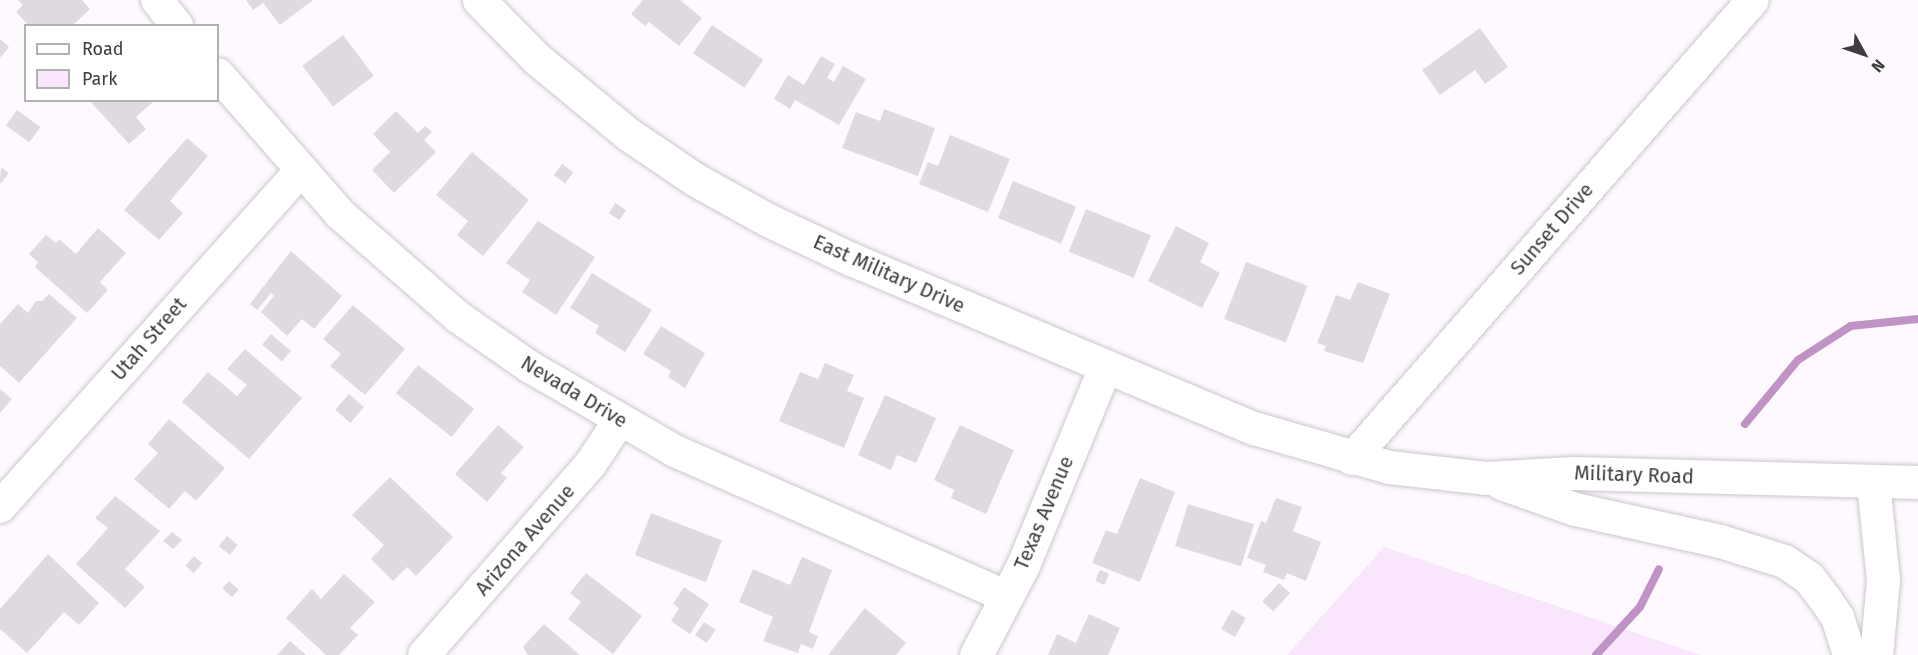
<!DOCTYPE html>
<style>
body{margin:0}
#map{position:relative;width:1918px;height:655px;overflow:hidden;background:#fef9ff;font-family:"Fira Sans",sans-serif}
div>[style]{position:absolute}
.green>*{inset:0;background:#f9e6fc}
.stream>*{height:8px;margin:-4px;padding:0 4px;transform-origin:4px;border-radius:4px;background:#c093c5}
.building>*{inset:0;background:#dfdae0;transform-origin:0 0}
.roads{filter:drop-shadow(0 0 2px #ccc7cd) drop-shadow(0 0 2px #ccc7cd)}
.minor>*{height:32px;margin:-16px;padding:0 16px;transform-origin:16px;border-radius:16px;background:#fff}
.tertiary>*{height:33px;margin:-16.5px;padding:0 16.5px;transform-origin:16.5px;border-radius:16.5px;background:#fff}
span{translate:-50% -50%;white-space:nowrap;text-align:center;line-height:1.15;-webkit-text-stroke:4.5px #fff;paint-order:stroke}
.street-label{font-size:20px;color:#3e3c3e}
.legend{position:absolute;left:24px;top:24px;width:195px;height:78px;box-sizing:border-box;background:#fff;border:2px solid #b2b1b2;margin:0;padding:8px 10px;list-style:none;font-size:18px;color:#3e3c3e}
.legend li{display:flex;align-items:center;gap:12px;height:30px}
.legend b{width:30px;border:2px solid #b2b1b2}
.north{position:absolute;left:1834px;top:24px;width:60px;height:60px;-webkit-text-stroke:4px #fff;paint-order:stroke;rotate:130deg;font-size:16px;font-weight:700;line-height:24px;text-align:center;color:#3e3c3e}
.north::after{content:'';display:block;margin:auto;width:21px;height:27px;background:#3e3c3e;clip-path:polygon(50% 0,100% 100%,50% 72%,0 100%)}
</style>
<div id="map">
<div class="green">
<div style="clip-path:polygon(1384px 547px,1701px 655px,1287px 655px)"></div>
</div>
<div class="stream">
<div style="left:1745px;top:424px;width:83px;rotate:-50.4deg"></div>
<div style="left:1798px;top:360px;width:63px;rotate:-32.7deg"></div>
<div style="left:1851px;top:326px;width:67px;rotate:-6deg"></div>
<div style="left:1596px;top:655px;width:65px;rotate:-47.5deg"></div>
<div style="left:1640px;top:607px;width:42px;rotate:-63.4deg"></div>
</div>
<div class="building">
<div style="clip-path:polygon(18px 0,82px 0,90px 9px,72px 26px,29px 26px,16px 12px,23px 5px)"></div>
<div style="clip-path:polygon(246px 0,313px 0,280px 25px,263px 3px,253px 10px)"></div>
<div style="clip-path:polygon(643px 0,680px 0,702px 18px,679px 46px,649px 22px,645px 26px,631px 14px)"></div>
<div style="left:712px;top:25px;width:62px;height:34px;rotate:34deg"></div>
<div style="clip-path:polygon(1480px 28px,1508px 67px,1485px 84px,1475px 70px,1440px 95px,1422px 70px)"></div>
<div style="left:343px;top:35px;width:51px;height:51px;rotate:53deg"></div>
<div style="clip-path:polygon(0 39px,9px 47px,0 58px)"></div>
<div style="clip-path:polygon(821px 56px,835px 64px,827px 78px,834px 82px,843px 66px,866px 79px,839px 125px,795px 100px,790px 109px,774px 99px,788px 75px,804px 85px)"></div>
<div style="clip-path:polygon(89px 100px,155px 100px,136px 117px,146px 129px,129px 144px)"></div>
<div style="clip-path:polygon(884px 109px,935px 128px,918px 176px,842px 148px,856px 112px,880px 121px)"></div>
<div style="left:17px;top:110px;width:29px;height:19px;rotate:36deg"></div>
<div style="clip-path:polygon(396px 111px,418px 133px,425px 126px,432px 132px,424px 140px,436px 152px,394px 193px,372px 170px,390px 152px,373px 134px)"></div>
<div style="clip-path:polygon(950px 135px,1010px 159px,988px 212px,919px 184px,928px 162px,938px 166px)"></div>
<div style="clip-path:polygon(187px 138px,208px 156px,170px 201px,183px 213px,159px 240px,124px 210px)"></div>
<div style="clip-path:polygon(472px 152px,529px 200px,483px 256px,457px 235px,468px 221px,436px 195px)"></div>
<div style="left:562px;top:164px;width:14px;height:14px;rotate:36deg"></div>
<div style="clip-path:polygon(1px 167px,9px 173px,1px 183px,0 182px)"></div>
<div style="left:1013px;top:181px;width:68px;height:40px;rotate:22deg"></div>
<div style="left:615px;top:203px;width:13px;height:12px;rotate:32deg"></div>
<div style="left:1086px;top:209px;width:70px;height:46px;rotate:22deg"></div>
<div style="clip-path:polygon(538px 221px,595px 257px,556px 315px,522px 292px,530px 280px,506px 263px)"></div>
<div style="clip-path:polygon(1176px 226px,1209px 243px,1200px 262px,1220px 273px,1202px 308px,1148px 281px)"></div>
<div style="clip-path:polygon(98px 228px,126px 253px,100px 282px,108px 290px,87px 313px,35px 267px,38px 262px,29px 254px,46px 235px,56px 243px,59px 239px,76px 254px)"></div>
<div style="clip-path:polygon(291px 251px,342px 296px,314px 329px,302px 319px,287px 336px,261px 312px,274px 296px,271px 293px,257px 310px,250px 304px)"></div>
<div style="left:1246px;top:262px;width:66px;height:61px;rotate:21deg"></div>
<div style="clip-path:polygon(592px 273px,652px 310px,625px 352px,595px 333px,599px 326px,570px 308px)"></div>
<div style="clip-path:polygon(1358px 282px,1390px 294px,1363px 363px,1324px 351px,1326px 346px,1317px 343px,1336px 295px,1350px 300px)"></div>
<div style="clip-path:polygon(49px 294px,77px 318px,19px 383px,0 366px,0 324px,18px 304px,28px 313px,36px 301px,42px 301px)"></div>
<div style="clip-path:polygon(353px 305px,405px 349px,365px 395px,330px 366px,341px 354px,323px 339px)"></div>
<div style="clip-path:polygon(661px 326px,705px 353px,685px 388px,668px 377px,671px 371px,643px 354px)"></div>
<div style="left:271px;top:334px;width:26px;height:14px;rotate:40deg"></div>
<div style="clip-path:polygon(245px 349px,302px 398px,249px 459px,182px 402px,208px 372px,237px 396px,247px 385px,227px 369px)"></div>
<div style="clip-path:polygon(825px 363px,854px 375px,847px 391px,864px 398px,844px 448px,779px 421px,800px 372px,818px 379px)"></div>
<div style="left:418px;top:365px;width:71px;height:36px;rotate:38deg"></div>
<div style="clip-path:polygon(0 389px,12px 399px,0 413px)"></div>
<div style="left:349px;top:394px;width:20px;height:21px;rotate:41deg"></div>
<div style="clip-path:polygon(885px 395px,936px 418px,916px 463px,897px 455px,891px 470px,858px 455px)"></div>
<div style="clip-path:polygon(169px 419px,225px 468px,196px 501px,185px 491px,169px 509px,134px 479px,158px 453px,148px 444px)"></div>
<div style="clip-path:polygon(498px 425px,524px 447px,501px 473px,507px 478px,487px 502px,455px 474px)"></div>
<div style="clip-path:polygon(960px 425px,1014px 450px,986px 514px,951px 498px,954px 490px,934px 480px)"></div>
<div style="clip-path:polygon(390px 477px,453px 537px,416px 576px,407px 567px,393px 581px,371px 559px,384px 545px,352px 515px)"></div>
<div style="clip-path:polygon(1140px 478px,1175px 492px,1140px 582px,1092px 563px,1106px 530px,1117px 534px)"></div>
<div style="clip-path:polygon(115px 496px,160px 531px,125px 569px,145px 587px,125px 608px,76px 564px,108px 528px,95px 518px)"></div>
<div style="clip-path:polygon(1276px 498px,1302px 507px,1293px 531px,1321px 542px,1306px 581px,1287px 573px,1284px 580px,1263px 572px,1266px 565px,1247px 558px,1261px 521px,1266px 523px)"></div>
<div style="left:1188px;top:504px;width:69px;height:44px;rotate:17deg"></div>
<div style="left:651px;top:513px;width:76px;height:45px;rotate:21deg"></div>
<div style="clip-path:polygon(172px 532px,182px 540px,173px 549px,163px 541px)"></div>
<div style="left:227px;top:536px;width:14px;height:13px;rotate:39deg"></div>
<div style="clip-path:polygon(48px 554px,99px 603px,79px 625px,64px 612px,27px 653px,0 629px,0 609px)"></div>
<div style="left:194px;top:556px;width:11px;height:13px;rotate:41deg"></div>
<div style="clip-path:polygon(802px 557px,832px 570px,809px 632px,818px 636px,813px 649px,801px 644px,798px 653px,763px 641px,773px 617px,739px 602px,753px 569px,790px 585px)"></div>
<div style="left:1100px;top:570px;width:10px;height:12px;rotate:24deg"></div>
<div style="clip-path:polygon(586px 573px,642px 616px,613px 654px,568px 619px,581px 602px,570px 593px)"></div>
<div style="clip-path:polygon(344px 574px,375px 602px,350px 628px,358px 635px,339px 655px,326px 655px,286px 618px,312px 589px,321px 599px)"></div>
<div style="left:229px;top:581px;width:13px;height:10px;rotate:42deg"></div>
<div style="left:1279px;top:583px;width:15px;height:25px;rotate:42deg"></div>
<div style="clip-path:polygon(684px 587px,709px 604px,690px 634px,671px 621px,679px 608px,673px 604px)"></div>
<div style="clip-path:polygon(865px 608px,906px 643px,896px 655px,828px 655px)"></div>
<div style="left:1232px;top:610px;width:16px;height:22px;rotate:30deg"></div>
<div style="clip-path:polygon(1089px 614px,1120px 628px,1108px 655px,1048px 655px,1057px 634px,1076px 643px)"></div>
<div style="left:704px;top:622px;width:14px;height:16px;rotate:34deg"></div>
<div style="clip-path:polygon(544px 624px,580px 655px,528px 655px,523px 647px)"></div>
<div style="clip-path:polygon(290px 641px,306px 655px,277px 655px)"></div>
</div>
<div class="roads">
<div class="minor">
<div style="left:157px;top:0;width:33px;rotate:52deg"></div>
<div style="left:218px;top:74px;width:186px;rotate:48.9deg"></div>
<div style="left:340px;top:214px;width:157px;rotate:41.1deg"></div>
<div style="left:458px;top:317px;width:88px;rotate:34.8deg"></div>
<div style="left:530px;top:367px;width:168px;rotate:30.1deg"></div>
<div style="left:675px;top:451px;width:363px;rotate:23.7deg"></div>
<div style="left:1352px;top:459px;width:609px;rotate:-48.86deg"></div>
<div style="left:0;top:507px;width:449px;rotate:-48.2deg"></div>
<div style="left:424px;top:655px;width:252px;rotate:-48.9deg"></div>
<div style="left:590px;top:465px;width:53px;rotate:-56.6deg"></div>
</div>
<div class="tertiary">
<div style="left:479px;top:0;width:83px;rotate:45.5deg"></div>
<div style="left:537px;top:59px;width:118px;rotate:39.5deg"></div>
<div style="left:628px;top:134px;width:82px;rotate:34.1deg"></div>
<div style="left:696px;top:180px;width:82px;rotate:29.1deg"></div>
<div style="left:768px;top:220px;width:92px;rotate:25.2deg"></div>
<div style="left:851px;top:259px;width:437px;rotate:22.8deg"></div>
<div style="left:1254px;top:428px;width:141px;rotate:16.1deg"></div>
<div style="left:1389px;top:467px;width:97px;rotate:6.5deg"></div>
<div style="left:1485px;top:478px;width:89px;rotate:-3.2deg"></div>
<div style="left:1574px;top:473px;width:344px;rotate:1.5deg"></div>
<div style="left:1501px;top:483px;width:78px;rotate:19.4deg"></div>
<div style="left:1575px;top:509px;width:148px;rotate:12.4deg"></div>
<div style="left:1720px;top:541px;width:67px;rotate:17.4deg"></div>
<div style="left:1784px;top:561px;width:30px;rotate:34deg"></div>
<div style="left:1809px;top:578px;width:26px;rotate:53deg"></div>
<div style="left:1825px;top:599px;width:22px;rotate:56deg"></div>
<div style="left:1837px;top:617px;width:40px;rotate:72deg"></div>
<div style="left:1873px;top:483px;width:98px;rotate:84.1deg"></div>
<div style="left:1883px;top:580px;width:75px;rotate:95.3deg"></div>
<div style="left:976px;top:655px;width:102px;rotate:-62.4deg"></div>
<div style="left:1023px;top:565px;width:214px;rotate:-67.5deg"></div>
</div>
</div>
<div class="street-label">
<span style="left:1552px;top:229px;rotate:-49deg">Sunset Drive</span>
<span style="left:889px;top:274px;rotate:24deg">East Military Drive</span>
<span style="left:149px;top:339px;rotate:-49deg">Utah Street</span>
<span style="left:574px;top:392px;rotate:31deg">Nevada Drive</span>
<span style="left:1634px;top:475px;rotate:2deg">Military Road</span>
<span style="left:1044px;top:513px;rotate:-67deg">Texas Avenue</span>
<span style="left:525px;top:540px;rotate:-49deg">Arizona Avenue</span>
</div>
<ul class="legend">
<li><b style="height:8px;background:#fff"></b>Road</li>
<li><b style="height:16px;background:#f9e6fc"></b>Park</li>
</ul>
<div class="north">N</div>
</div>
